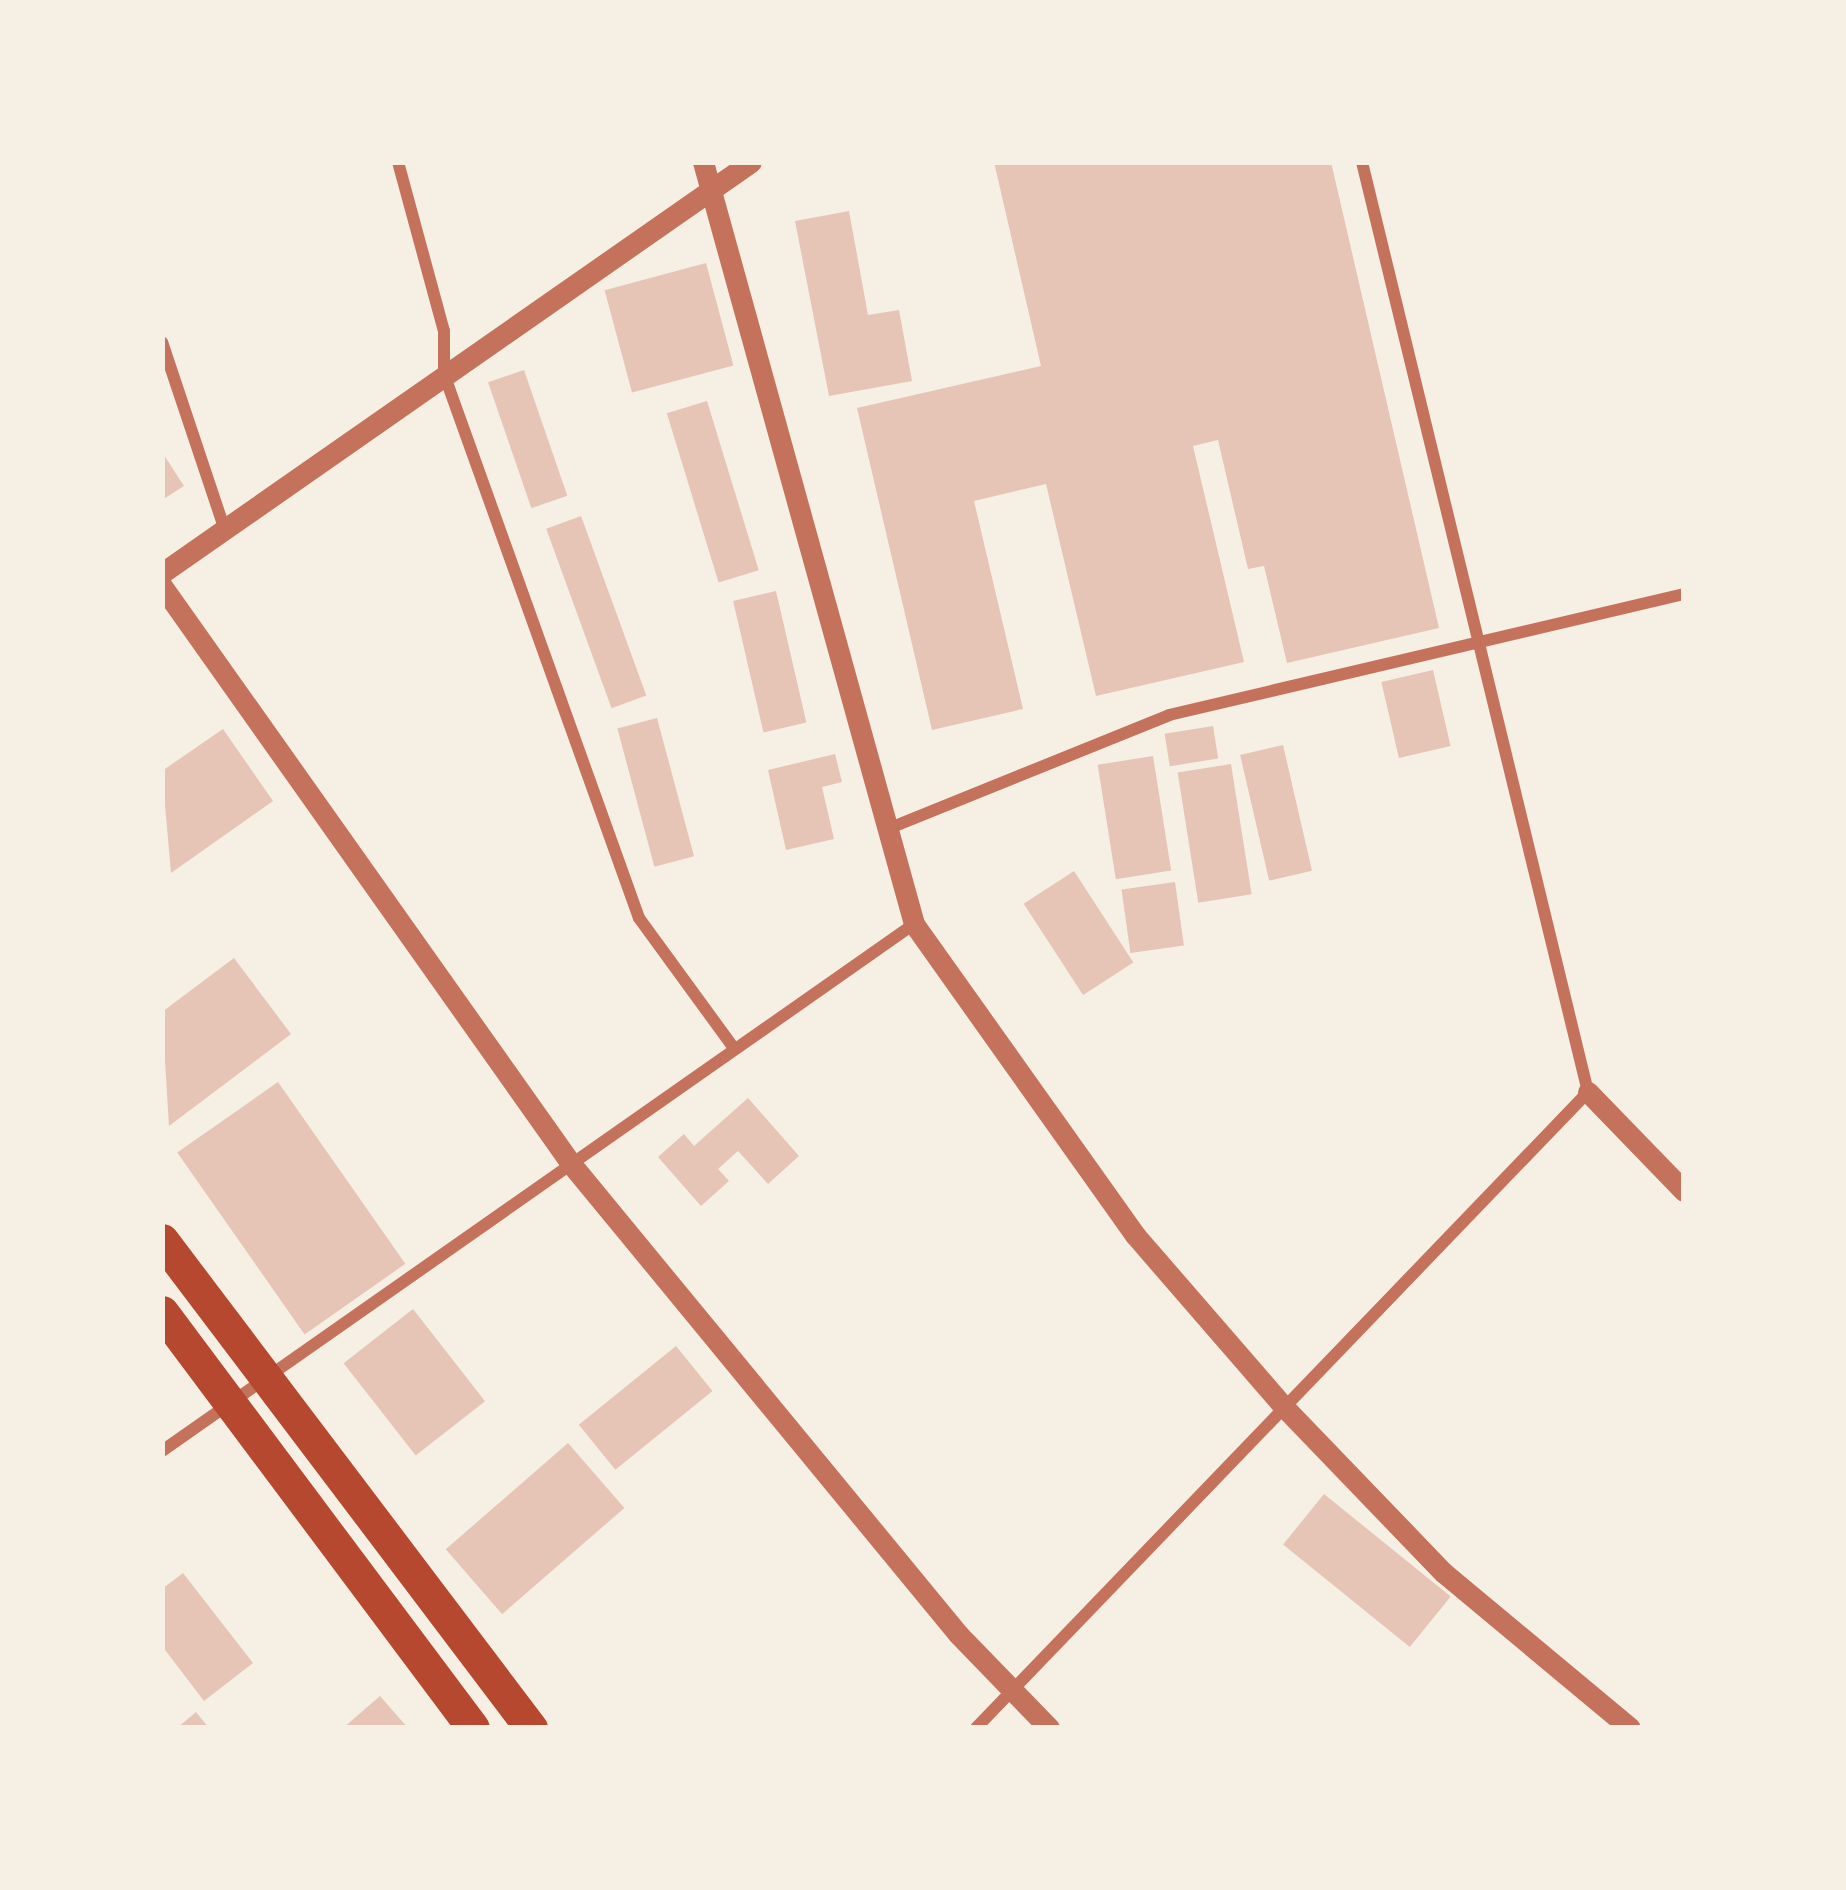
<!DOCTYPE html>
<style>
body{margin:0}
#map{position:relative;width:1846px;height:1890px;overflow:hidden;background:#f6efe4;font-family:Overpass,sans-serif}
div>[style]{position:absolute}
.building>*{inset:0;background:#e6c5b7;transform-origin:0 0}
.minor>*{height:12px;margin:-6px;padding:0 6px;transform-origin:6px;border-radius:6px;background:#c5725c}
.tertiary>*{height:21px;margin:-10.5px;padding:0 10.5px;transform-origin:10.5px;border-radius:10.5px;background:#c5725c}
.trunk>*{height:33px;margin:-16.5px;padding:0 16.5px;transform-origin:16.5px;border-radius:16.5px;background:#b5482f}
span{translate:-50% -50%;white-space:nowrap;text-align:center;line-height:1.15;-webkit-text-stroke:10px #f6efe4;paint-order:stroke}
.frame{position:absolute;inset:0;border:165px solid #f6efe4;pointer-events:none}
</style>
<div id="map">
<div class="building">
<div style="clip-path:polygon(994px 162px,1331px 162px,1439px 628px,1287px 663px,1264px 566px,1248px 569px,1218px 440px,1193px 446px,1244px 662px,1096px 696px,1046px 484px,974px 501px,1023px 709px,932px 730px,857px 408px,1041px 366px)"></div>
<div style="clip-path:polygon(849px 211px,868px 315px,899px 310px,912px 381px,829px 396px,795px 221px)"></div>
<div style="left:706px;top:263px;width:106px;height:105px;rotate:75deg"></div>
<div style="left:524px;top:370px;width:133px;height:38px;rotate:71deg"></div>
<div style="left:707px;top:401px;width:177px;height:42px;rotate:73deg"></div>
<div style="clip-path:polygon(162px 452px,184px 486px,162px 500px)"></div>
<div style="left:581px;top:516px;width:191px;height:37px;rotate:70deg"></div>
<div style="left:776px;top:591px;width:135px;height:44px;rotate:77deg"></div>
<div style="left:1433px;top:670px;width:78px;height:53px;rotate:77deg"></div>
<div style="left:657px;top:718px;width:143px;height:41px;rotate:75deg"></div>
<div style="left:1213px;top:726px;width:33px;height:49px;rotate:81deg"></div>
<div style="clip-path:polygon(223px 729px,273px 801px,171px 873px,162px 771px)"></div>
<div style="left:1283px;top:745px;width:129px;height:44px;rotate:77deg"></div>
<div style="clip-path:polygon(835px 754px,842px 782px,822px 787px,834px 839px,786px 850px,768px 770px)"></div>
<div style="left:1153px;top:756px;width:116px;height:56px;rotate:81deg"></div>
<div style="left:1231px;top:764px;width:132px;height:54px;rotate:81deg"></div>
<div style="left:1074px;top:871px;width:109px;height:60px;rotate:57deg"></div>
<div style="left:1175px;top:882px;width:64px;height:54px;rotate:82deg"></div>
<div style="clip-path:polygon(234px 958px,291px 1034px,169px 1126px,162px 1012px)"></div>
<div style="left:278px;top:1082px;width:222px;height:123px;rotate:55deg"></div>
<div style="clip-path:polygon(748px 1098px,799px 1156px,768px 1184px,738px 1151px,718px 1169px,729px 1181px,701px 1206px,658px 1157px,684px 1134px,694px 1146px)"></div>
<div style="left:413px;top:1309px;width:117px;height:88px;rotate:52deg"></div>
<div style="left:676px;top:1346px;width:58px;height:125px;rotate:51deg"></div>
<div style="left:568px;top:1443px;width:86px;height:162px;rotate:49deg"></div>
<div style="left:1324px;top:1494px;width:163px;height:65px;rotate:39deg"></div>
<div style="clip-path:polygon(183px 1573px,253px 1663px,204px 1701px,162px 1646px,162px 1589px)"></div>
<div style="clip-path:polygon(380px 1696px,408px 1728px,343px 1728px)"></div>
<div style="clip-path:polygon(196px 1712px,209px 1728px,177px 1728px)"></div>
</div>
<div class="minor">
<div style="left:398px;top:162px;width:175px;rotate:74.8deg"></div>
<div style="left:444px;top:331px;width:43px;rotate:90deg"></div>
<div style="left:444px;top:374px;width:578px;rotate:70.28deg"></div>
<div style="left:639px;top:918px;width:160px;rotate:53.9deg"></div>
<div style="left:162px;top:342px;width:198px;rotate:71.5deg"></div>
<div style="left:885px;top:830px;width:306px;rotate:-22deg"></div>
<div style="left:1169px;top:715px;width:529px;rotate:-13.22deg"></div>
<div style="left:162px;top:1451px;width:918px;rotate:-35.02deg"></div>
<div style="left:976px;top:1728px;width:883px;rotate:-46.1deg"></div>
<div style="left:1588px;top:1092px;width:957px;rotate:-103.66deg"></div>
</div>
<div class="tertiary">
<div style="left:703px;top:162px;width:791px;rotate:74.52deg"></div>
<div style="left:914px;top:924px;width:382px;rotate:54.6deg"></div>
<div style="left:1135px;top:1235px;width:229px;rotate:49.1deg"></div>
<div style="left:1285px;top:1408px;width:229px;rotate:46.1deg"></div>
<div style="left:1444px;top:1573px;width:242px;rotate:39.8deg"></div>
<div style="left:162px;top:573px;width:718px;rotate:-34.91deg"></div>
<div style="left:162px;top:586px;width:709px;rotate:54.7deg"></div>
<div style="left:572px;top:1165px;width:607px;rotate:50.54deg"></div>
<div style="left:958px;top:1634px;width:131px;rotate:45.9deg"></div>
<div style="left:1588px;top:1092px;width:138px;rotate:45.9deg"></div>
</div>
<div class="trunk">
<div style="left:162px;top:1240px;width:612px;rotate:52.91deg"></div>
<div style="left:162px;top:1312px;width:519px;rotate:53.22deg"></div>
</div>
<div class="frame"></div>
</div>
